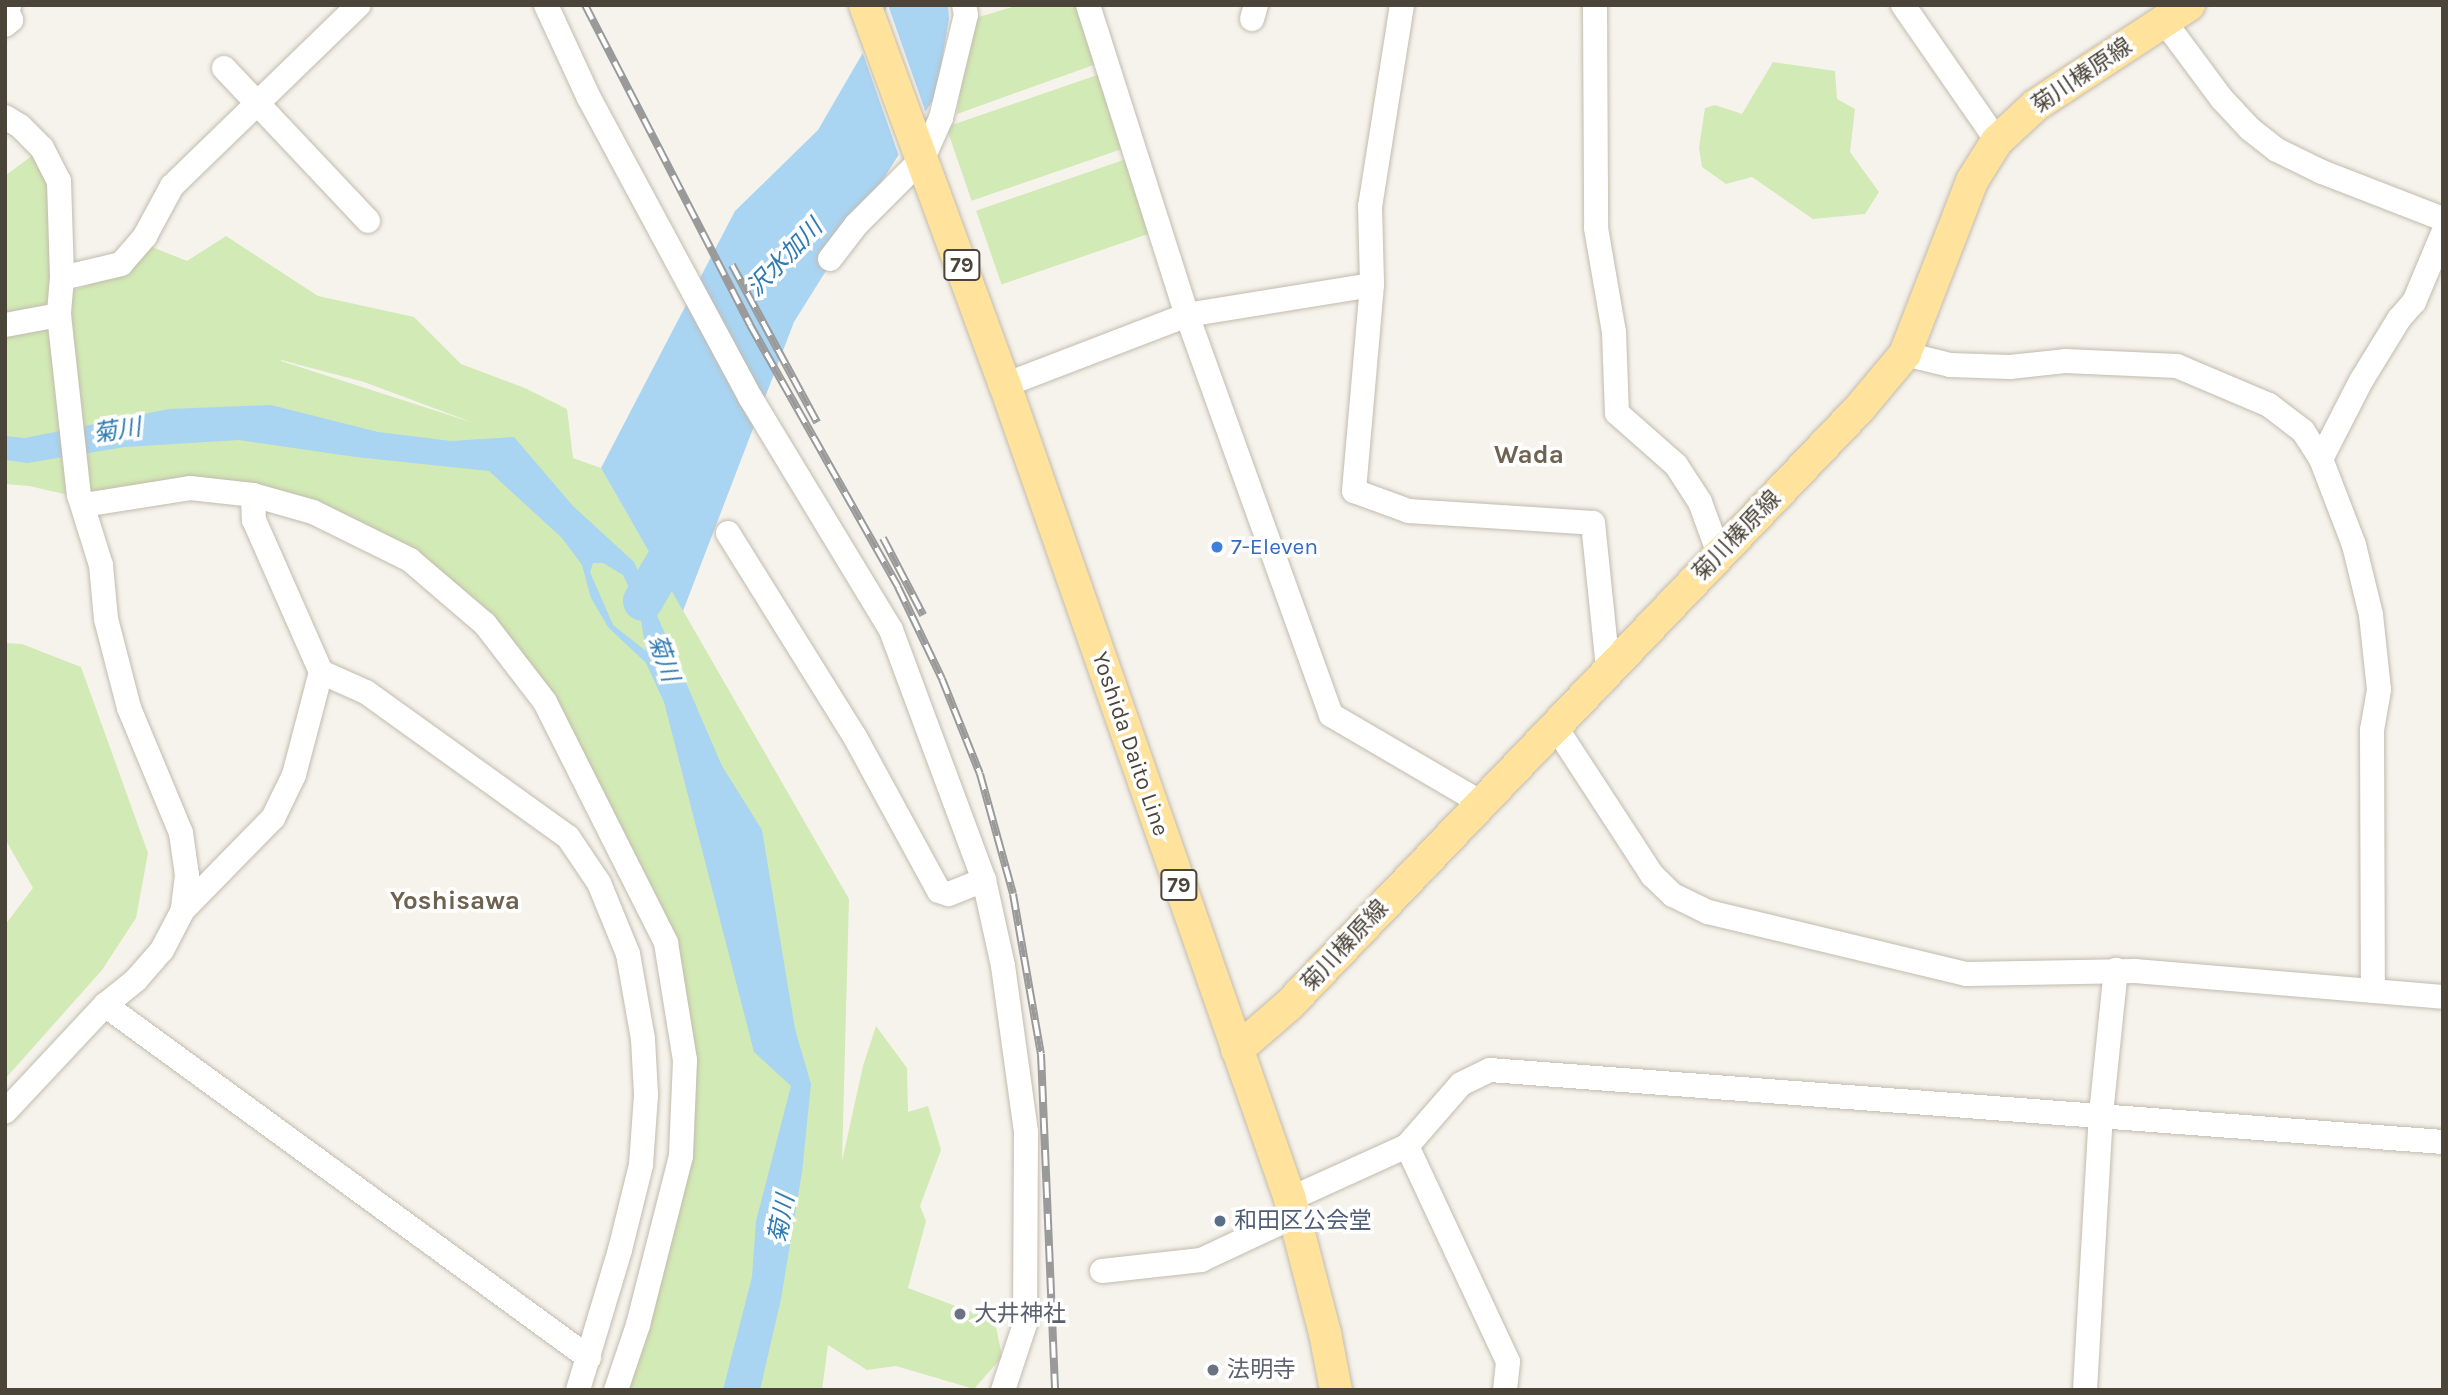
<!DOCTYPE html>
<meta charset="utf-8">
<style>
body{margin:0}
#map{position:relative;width:2448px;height:1395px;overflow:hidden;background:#f6f3ec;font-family:Karla,"Noto Sans JP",sans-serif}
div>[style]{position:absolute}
.green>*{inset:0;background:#d2eab5;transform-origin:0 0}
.water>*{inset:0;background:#a9d4f2}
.pier>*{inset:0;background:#f6f3ec}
.river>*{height:40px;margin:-20px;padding:0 20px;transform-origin:20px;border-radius:20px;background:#a9d4f2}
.roads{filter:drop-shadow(0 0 2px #c2bbae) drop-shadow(0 0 2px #c2bbae)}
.minor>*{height:24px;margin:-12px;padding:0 12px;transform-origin:12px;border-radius:12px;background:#fff}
.major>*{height:32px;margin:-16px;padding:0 16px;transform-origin:16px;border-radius:16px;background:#ffe39c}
.rail>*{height:8px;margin-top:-4px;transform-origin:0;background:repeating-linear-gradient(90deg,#fff 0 16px,#9a9a9a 0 32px);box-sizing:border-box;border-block:2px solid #9a9a9a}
.dots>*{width:19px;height:19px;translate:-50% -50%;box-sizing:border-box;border:4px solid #fff;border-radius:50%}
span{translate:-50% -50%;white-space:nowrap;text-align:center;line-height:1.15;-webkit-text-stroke:7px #fff;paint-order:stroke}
.shield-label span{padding:2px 5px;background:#fff;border:2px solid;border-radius:5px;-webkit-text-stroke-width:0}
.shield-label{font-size:21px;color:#4b4439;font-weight:700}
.street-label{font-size:23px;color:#4b4439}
.shop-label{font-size:23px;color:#366cbe}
.left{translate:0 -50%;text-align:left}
.service-label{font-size:23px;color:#4e5e75}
.worship-label{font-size:23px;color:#5b616d}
.water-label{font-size:24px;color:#2e7ab2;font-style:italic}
.quarter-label{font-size:26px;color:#6e6250;font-weight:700}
.frame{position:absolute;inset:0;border:7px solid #4b4439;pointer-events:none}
</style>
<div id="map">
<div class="green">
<div style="clip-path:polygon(1019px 5px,1082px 5px,1102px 62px,957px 114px,969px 20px)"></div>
<div style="clip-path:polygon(1773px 62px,1835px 71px,1837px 99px,1855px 109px,1850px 152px,1879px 192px,1865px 214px,1813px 219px,1752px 177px,1726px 184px,1702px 167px,1699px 148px,1705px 108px,1715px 105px,1742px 114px)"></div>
<div style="left:1106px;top:72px;width:78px;height:169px;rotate:71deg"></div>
<div style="clip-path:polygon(evenodd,42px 148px,61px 295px,116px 275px,152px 247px,187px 261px,226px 236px,318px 296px,414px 317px,461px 364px,525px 388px,567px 409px,573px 458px,601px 468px,849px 899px,842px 1161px,863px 1066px,876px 1026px,907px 1068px,908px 1112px,928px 1106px,941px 1150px,920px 1206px,926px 1221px,908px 1288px,995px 1321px,1002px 1357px,974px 1389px,896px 1366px,867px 1370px,828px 1345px,822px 1390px,608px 1390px,681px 1156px,665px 919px,484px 613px,338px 523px,245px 494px,104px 503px,29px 486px,5px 484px,5px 176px,42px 148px,281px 360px,364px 382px,474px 423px,281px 361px,281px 360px)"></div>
<div style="left:1135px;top:156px;width:78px;height:168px;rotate:71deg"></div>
<div style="clip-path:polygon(5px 643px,22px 644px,81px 667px,148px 853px,136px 918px,102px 970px,5px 1079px,5px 925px,33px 888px,5px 839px)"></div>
</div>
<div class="water">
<div style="clip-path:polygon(877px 5px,948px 5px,949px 19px,936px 95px,794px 322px,683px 611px,601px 468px,735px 211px,818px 130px,875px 32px)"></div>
<div style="clip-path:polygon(evenodd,271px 405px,378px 432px,451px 441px,514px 437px,573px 506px,634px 562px,722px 766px,762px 830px,795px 1029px,811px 1084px,802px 1172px,781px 1299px,760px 1390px,723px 1390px,752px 1277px,756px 1221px,791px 1086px,754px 1052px,664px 702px,646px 663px,608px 627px,591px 598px,582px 565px,562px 538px,489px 471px,356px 457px,239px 440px,125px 447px,27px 463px,5px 460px,5px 436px,25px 438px,169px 409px,271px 405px,593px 563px,603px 563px,623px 575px,639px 608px,646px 651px,613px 625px,590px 572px,593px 563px)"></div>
</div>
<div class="pier">
<div style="clip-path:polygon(888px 5px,927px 116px,900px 159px,861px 48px,871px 32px,875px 32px)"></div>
</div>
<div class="river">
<div style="left:643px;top:601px;width:88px;rotate:-59.9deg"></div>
</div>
<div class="roads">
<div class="minor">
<div style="left:546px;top:5px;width:102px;rotate:65.2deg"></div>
<div style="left:589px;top:98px;width:340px;rotate:61.7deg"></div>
<div style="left:750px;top:397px;width:272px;rotate:58.8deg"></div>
<div style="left:891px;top:630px;width:267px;rotate:69.6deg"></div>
<div style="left:984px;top:880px;width:88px;rotate:77.5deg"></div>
<div style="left:1003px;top:966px;width:168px;rotate:82.1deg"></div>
<div style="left:1026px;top:1132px;width:192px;rotate:90.3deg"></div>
<div style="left:1025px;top:1324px;width:70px;rotate:108.4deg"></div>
<div style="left:1088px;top:5px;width:325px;rotate:72.3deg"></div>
<div style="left:1187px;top:315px;width:425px;rotate:70.2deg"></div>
<div style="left:1331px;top:715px;width:173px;rotate:30.3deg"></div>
<div style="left:1402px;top:5px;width:204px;rotate:99deg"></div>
<div style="left:1370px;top:206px;width:79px;rotate:88.5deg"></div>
<div style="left:1372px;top:285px;width:207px;rotate:95deg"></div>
<div style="left:1354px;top:491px;width:59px;rotate:20deg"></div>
<div style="left:1409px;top:511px;width:184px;rotate:3.7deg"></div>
<div style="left:1593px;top:523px;width:147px;rotate:84.1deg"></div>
<div style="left:1595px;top:5px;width:223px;rotate:89.7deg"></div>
<div style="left:1596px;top:228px;width:106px;rotate:80.2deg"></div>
<div style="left:1614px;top:332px;width:81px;rotate:87.9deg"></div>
<div style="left:1617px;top:413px;width:79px;rotate:41.4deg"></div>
<div style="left:1676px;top:465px;width:44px;rotate:57deg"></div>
<div style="left:1700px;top:502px;width:55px;rotate:69.9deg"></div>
<div style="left:1903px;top:5px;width:165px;rotate:55.3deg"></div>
<div style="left:1252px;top:19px;width:15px;rotate:-74deg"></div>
<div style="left:2164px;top:21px;width:97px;rotate:53.4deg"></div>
<div style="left:2222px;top:99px;width:41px;rotate:47deg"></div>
<div style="left:2250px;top:129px;width:34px;rotate:38deg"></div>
<div style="left:2277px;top:150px;width:50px;rotate:26.1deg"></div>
<div style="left:2322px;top:172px;width:130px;rotate:21.2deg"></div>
<div style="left:5px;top:25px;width:8px;rotate:-40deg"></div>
<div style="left:11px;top:20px;width:14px;rotate:-111deg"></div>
<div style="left:6px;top:7px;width:4px;rotate:-34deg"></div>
<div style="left:224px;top:68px;width:210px;rotate:46.7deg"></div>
<div style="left:5px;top:117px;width:17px;rotate:31deg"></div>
<div style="left:20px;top:126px;width:31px;rotate:45deg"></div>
<div style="left:42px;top:148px;width:37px;rotate:63deg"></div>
<div style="left:59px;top:181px;width:97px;rotate:88.2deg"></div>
<div style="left:62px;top:278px;width:37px;rotate:95deg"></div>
<div style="left:59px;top:315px;width:181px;rotate:83.7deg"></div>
<div style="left:79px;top:495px;width:73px;rotate:72.6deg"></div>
<div style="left:101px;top:565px;width:54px;rotate:84.7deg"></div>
<div style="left:106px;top:619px;width:92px;rotate:75.5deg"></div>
<div style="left:129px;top:708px;width:135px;rotate:67.4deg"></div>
<div style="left:181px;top:833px;width:42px;rotate:81.9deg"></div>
<div style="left:187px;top:875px;width:35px;rotate:97deg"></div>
<div style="left:183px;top:910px;width:45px;rotate:117.7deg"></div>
<div style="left:162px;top:950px;width:40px;rotate:131deg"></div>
<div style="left:136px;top:980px;width:40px;rotate:141deg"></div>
<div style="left:105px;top:1005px;width:146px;rotate:133.1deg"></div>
<div style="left:830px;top:259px;width:43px;rotate:-52.6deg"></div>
<div style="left:856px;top:225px;width:95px;rotate:-45deg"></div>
<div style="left:923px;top:158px;width:44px;rotate:-65.8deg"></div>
<div style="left:941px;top:118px;width:106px;rotate:-76.4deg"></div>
<div style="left:966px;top:15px;width:10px;rotate:-101deg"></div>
<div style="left:62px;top:278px;width:61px;rotate:-13.3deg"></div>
<div style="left:121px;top:264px;width:37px;rotate:-49deg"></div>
<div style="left:145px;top:236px;width:57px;rotate:-61.6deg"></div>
<div style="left:172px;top:186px;width:260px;rotate:-44.1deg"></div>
<div style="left:5px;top:325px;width:55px;rotate:-10.5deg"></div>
<div style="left:1905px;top:354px;width:46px;rotate:13.7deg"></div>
<div style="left:1950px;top:365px;width:60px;rotate:1.9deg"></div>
<div style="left:2010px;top:367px;width:55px;rotate:-6.2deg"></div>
<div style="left:2065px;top:361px;width:112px;rotate:2.6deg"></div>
<div style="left:2177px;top:366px;width:100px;rotate:23deg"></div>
<div style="left:2269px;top:405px;width:43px;rotate:37.4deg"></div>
<div style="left:2303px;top:431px;width:33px;rotate:57deg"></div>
<div style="left:2321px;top:459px;width:92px;rotate:69deg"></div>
<div style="left:2354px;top:545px;width:72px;rotate:76.3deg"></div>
<div style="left:2371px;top:615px;width:75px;rotate:83.9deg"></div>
<div style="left:2379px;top:690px;width:41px;rotate:99.9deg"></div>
<div style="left:2372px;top:730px;width:261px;rotate:89.8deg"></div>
<div style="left:1005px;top:385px;width:195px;rotate:-21deg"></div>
<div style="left:1187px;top:315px;width:187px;rotate:-9.2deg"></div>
<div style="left:2321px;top:459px;width:88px;rotate:-62.9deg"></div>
<div style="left:2361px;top:381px;width:73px;rotate:-58.5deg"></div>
<div style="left:2399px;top:319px;width:23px;rotate:-49deg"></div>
<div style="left:2414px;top:302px;width:75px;rotate:-67.2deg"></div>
<div style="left:253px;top:495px;width:62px;rotate:15.8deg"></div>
<div style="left:313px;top:512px;width:108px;rotate:26.3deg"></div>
<div style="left:410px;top:560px;width:99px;rotate:40.5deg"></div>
<div style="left:485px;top:624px;width:98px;rotate:52.4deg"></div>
<div style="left:545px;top:702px;width:270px;rotate:63.3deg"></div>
<div style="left:666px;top:943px;width:119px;rotate:80.8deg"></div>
<div style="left:685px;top:1060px;width:96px;rotate:92.4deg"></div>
<div style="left:681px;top:1156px;width:174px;rotate:104.3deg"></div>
<div style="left:638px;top:1325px;width:69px;rotate:108.7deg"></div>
<div style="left:84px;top:505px;width:107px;rotate:-9.1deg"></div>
<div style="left:190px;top:488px;width:63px;rotate:6.3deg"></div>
<div style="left:253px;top:495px;width:25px;rotate:88deg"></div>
<div style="left:254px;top:520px;width:166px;rotate:66.2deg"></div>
<div style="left:321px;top:672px;width:106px;rotate:104.7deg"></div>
<div style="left:294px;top:775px;width:48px;rotate:116deg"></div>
<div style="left:273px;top:818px;width:129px;rotate:134.4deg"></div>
<div style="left:728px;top:533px;width:240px;rotate:58.1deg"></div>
<div style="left:855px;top:737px;width:175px;rotate:61.4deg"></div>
<div style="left:939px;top:891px;width:10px;rotate:17deg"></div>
<div style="left:949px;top:894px;width:38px;rotate:-22deg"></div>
<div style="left:321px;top:672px;width:49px;rotate:24deg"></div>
<div style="left:366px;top:692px;width:249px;rotate:35.7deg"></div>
<div style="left:568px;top:837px;width:55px;rotate:56deg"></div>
<div style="left:599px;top:883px;width:77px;rotate:67.8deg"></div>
<div style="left:628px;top:954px;width:86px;rotate:80deg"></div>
<div style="left:643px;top:1039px;width:56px;rotate:86.9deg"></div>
<div style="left:646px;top:1095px;width:70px;rotate:94.1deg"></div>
<div style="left:641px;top:1165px;width:88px;rotate:103.9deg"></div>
<div style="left:620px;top:1250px;width:146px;rotate:106.7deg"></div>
<div style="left:1555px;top:726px;width:178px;rotate:56.9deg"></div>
<div style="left:1652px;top:875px;width:29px;rotate:44deg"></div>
<div style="left:1673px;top:895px;width:39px;rotate:26deg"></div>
<div style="left:1708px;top:912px;width:266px;rotate:13.5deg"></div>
<div style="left:1967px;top:974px;width:168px;rotate:-1deg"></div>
<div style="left:2135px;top:971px;width:309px;rotate:4.8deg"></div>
<div style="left:105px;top:1005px;width:599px;rotate:36.1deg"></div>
<div style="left:1407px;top:1146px;width:238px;rotate:64.9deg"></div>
<div style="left:1508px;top:1362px;width:28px;rotate:96deg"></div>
<div style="left:1290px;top:1199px;width:128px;rotate:-24.4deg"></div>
<div style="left:1407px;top:1146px;width:82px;rotate:-48.9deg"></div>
<div style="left:1461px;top:1084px;width:32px;rotate:-26deg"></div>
<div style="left:1490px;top:1070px;width:956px;rotate:4.32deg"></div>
<div style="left:1102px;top:1271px;width:100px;rotate:-6.3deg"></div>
<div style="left:1201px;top:1260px;width:104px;rotate:-25.1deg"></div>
<div style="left:2085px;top:1390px;width:276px;rotate:-86.7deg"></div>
<div style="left:2101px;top:1114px;width:145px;rotate:-84.1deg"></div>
</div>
<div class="major">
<div style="left:865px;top:5px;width:405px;rotate:69.8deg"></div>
<div style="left:1005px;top:385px;width:862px;rotate:70.7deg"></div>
<div style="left:1290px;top:1199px;width:138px;rotate:75.4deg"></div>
<div style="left:1325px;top:1333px;width:58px;rotate:79.1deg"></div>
<div style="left:1237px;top:1050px;width:69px;rotate:-40.9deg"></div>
<div style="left:1289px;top:1005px;width:825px;rotate:-46.28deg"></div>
<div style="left:1859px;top:409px;width:72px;rotate:-50.1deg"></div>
<div style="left:1905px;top:354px;width:186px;rotate:-68.8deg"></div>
<div style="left:1972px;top:181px;width:47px;rotate:-58deg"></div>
<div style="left:1997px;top:141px;width:53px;rotate:-42.7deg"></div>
<div style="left:2036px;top:105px;width:183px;rotate:-33.2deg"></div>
</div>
</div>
<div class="rail">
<div style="left:585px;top:5px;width:360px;rotate:62.7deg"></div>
<div style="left:750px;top:325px;width:301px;rotate:60.5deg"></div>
<div style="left:898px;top:587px;width:102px;rotate:64.4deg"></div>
<div style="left:942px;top:679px;width:102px;rotate:68.2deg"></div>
<div style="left:980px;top:774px;width:124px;rotate:74.6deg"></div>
<div style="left:1013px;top:894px;width:162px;rotate:80.1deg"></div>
<div style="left:1041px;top:1054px;width:336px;rotate:87.6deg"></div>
<div style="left:732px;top:265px;width:179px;rotate:61.6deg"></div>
<div style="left:883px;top:538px;width:87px;rotate:62.5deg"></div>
</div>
<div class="dots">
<div style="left:1217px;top:547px;background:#3f7fe0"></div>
<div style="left:1220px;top:1221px;background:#5c6f8a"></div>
<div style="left:960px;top:1314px;background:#6b7280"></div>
<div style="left:1213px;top:1370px;background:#6b7280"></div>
</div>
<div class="shield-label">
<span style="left:962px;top:265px">79</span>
<span style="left:1179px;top:885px">79</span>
</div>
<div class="street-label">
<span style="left:2082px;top:76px;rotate:-34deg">菊川榛原線</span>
<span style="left:1737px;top:536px;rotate:-46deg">菊川榛原線</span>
<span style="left:1130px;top:744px;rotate:71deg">Yoshida Daito Line</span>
<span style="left:1345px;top:946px;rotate:-47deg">菊川榛原線</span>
</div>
<div class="shop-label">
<span class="left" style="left:1231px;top:547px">7-Eleven</span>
</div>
<div class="service-label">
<span class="left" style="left:1234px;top:1221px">和田区公会堂</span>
</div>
<div class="worship-label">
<span class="left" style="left:974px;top:1314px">大井神社</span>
<span class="left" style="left:1227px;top:1370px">法明寺</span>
</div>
<div class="water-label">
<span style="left:785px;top:258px;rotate:-46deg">沢水加川</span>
<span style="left:117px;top:431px;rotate:-9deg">菊川</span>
<span style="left:663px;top:658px;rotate:71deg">菊川</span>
<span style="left:782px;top:1219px;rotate:-79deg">菊川</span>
</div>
<div class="quarter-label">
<span style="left:1529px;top:455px">Wada</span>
<span style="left:455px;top:901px">Yoshisawa</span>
</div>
<div class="frame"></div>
</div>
